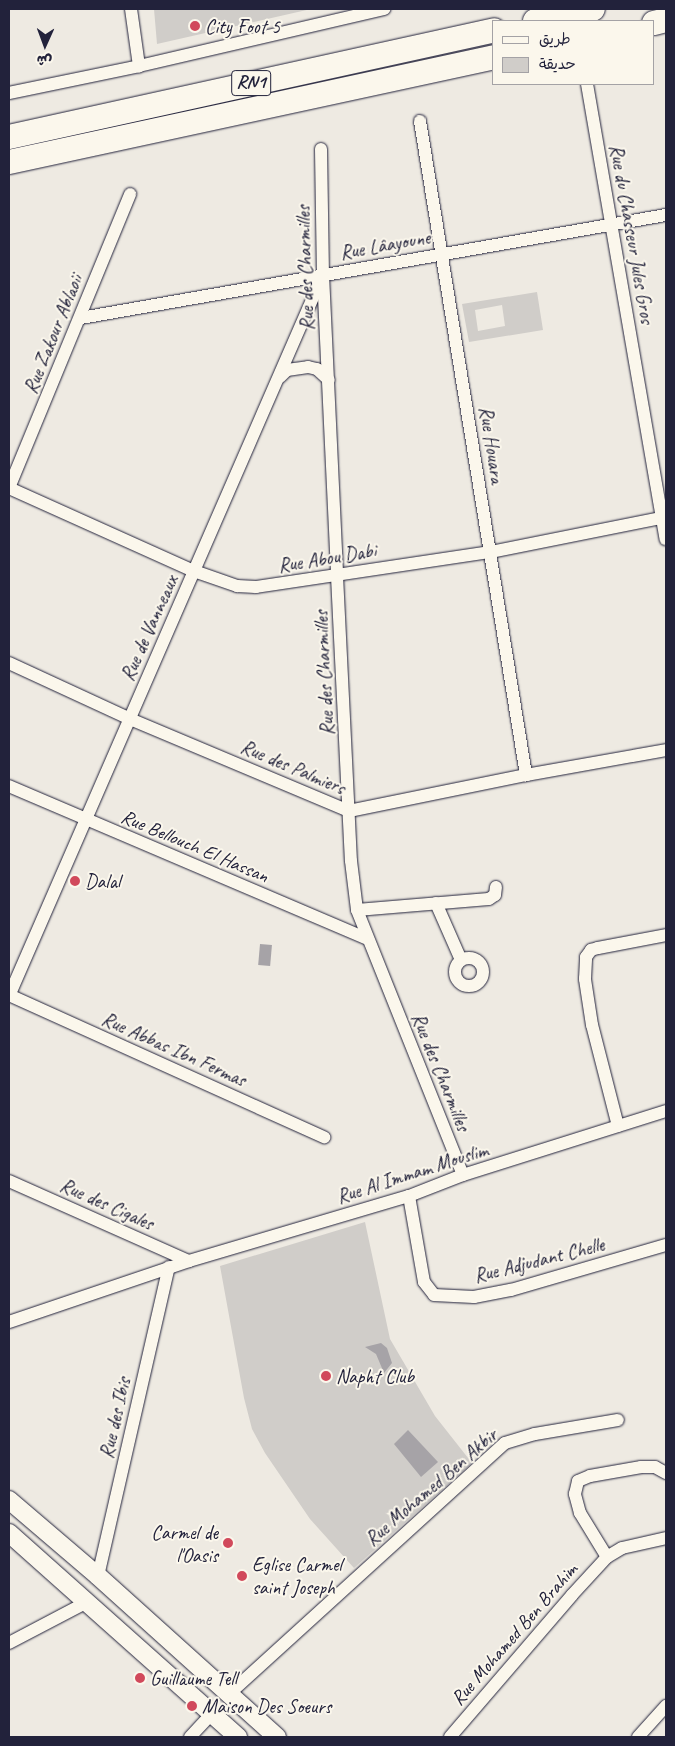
<!DOCTYPE html>
<meta charset="utf-8">
<style>
body{margin:0}
#map{position:relative;width:675px;height:1746px;overflow:hidden;background:#eeeae2;font-family:Caveat,"Playpen Sans Arabic",sans-serif}
div>[style]{position:absolute}
.green>*{inset:0;background:#d0cdc9}
.water>*{inset:0;background:#a6a3a7;transform-origin:0 0}
.roads{filter:drop-shadow(0 0 1px #22223b) drop-shadow(0 0 1px #22223b)}
.street>*{height:12px;margin:-6px;padding:0 6px;transform-origin:6px;border-radius:6px;background:#fbf7ec}
.street>.ring{margin:-6px;padding:0;box-sizing:content-box;background:none;border:12px solid #fbf7ec;border-radius:50%}
.secondary>*{height:18px;margin:-9px;padding:0 9px;transform-origin:9px;border-radius:9px;background:#fbf7ec}
.highway>*{height:24px;margin:-12px;padding:0 12px;transform-origin:12px;border-radius:12px;background:#fbf7ec}
.dots>*{width:14px;height:14px;translate:-50% -50%;box-sizing:border-box;border:2px solid #fbf7ec;border-radius:50%}
span{translate:-50% -50%;white-space:nowrap;text-align:center;line-height:1.15;-webkit-text-stroke:4px #fbf7ec;paint-order:stroke}
.shield-label span{padding:1px 4px;background:#fbf7ec;border:1px solid;border-radius:4px;-webkit-text-stroke-width:0}
.shield-label{font-size:19px;color:#22223b;font-weight:700}
.poi-label{font-size:20px;color:#22223b}
.left{translate:0 -50%;text-align:left}
.right{translate:-100% -50%;text-align:right}
.street-label{font-size:20px;color:#22223b}
.frame{position:absolute;inset:0;border:10px solid #22223b;pointer-events:none}
.legend{position:absolute;left:492px;top:20px;width:162px;height:65px;box-sizing:border-box;background:#fbf7ec;border:1px solid #a4a2a5;margin:0;padding:6px 9px;list-style:none;font-size:15px;color:#22223b}
.legend li{display:flex;align-items:center;gap:10px;height:25px}
.legend b{width:25px;border:1px solid #a4a2a5}
.north{position:absolute;left:20px;top:20px;width:50px;height:50px;-webkit-text-stroke:4px #fbf7ec;paint-order:stroke;rotate:182deg;font-size:14px;font-weight:700;line-height:20px;text-align:center;color:#22223b}
.north::after{content:'';display:block;margin:auto;width:18px;height:22px;background:#22223b;clip-path:polygon(50% 0,100% 100%,50% 72%,0 100%)}
</style>
<div id="map">
<div class="green">
<div style="clip-path:polygon(154px 9px,311px 9px,157px 44px)"></div>
<div style="clip-path:polygon(evenodd,537px 292px,543px 330px,469px 342px,462px 304px,537px 292px,502px 305px,505px 326px,478px 331px,475px 310px,502px 305px)"></div>
<div style="clip-path:polygon(365px 1222px,390px 1339px,435px 1416px,472px 1463px,354px 1568px,310px 1519px,265px 1453px,252px 1429px,244px 1398px,220px 1266px)"></div>
</div>
<div class="water">
<div style="left:260px;top:944px;width:12px;height:21px;rotate:5deg"></div>
<div style="clip-path:polygon(381px 1343px,387px 1348px,392px 1363px,384px 1373px,376px 1354px,365px 1347px)"></div>
<div style="clip-path:polygon(408px 1430px,438px 1462px,421px 1477px,394px 1444px)"></div>
</div>
<div class="roads">
<div class="street">
<div style="left:131px;top:9px;width:58px;rotate:82deg"></div>
<div style="left:587px;top:84px;width:462px;rotate:80.2deg"></div>
<div style="left:9px;top:93px;width:133px;rotate:-11.7deg"></div>
<div style="left:139px;top:66px;width:252px;rotate:-13.1deg"></div>
<div style="left:420px;top:121px;width:663px;rotate:80.79deg"></div>
<div style="left:321px;top:149px;width:126px;rotate:89.1deg"></div>
<div style="left:323px;top:275px;width:301px;rotate:87.3deg"></div>
<div style="left:337px;top:576px;width:285px;rotate:87.2deg"></div>
<div style="left:351px;top:861px;width:49px;rotate:83deg"></div>
<div style="left:357px;top:910px;width:285px;rotate:68.2deg"></div>
<div style="left:81px;top:318px;width:594px;rotate:-9.99deg"></div>
<div style="left:280px;top:377px;width:10px;rotate:-45deg"></div>
<div style="left:287px;top:370px;width:21px;rotate:-8deg"></div>
<div style="left:308px;top:367px;width:9px;rotate:13deg"></div>
<div style="left:317px;top:369px;width:16px;rotate:43deg"></div>
<div style="left:9px;top:488px;width:203px;rotate:24.2deg"></div>
<div style="left:194px;top:571px;width:46px;rotate:19.2deg"></div>
<div style="left:237px;top:586px;width:19px;rotate:3deg"></div>
<div style="left:256px;top:587px;width:238px;rotate:-8.5deg"></div>
<div style="left:491px;top:552px;width:178px;rotate:-11.3deg"></div>
<div style="left:9px;top:488px;width:318px;rotate:-67.6deg"></div>
<div style="left:9px;top:663px;width:133px;rotate:24.8deg"></div>
<div style="left:130px;top:719px;width:238px;rotate:22.8deg"></div>
<div style="left:349px;top:811px;width:181px;rotate:-11.5deg"></div>
<div style="left:526px;top:775px;width:142px;rotate:-10.1deg"></div>
<div style="left:9px;top:786px;width:389px;rotate:23.1deg"></div>
<div style="left:436px;top:903px;width:62px;rotate:66.3deg"></div>
<div style="left:357px;top:910px;width:132px;rotate:-4.8deg"></div>
<div style="left:489px;top:899px;width:7px;rotate:-34deg"></div>
<div style="left:495px;top:895px;width:8px;rotate:-83deg"></div>
<div class="ring" style="left:455px;top:958px;width:16px;height:16px"></div>
<div style="left:9px;top:995px;width:346px;rotate:24.3deg"></div>
<div style="left:9px;top:996px;width:784px;rotate:-66.48deg"></div>
<div style="left:618px;top:1126px;width:104px;rotate:-104.4deg"></div>
<div style="left:592px;top:1025px;width:47px;rotate:-98.7deg"></div>
<div style="left:585px;top:979px;width:22px;rotate:-87deg"></div>
<div style="left:586px;top:957px;width:9px;rotate:-54deg"></div>
<div style="left:591px;top:950px;width:7px;rotate:-16deg"></div>
<div style="left:598px;top:948px;width:69px;rotate:-10.8deg"></div>
<div style="left:9px;top:1181px;width:197px;rotate:24deg"></div>
<div style="left:409px;top:1196px;width:87px;rotate:80.1deg"></div>
<div style="left:424px;top:1282px;width:16px;rotate:52deg"></div>
<div style="left:434px;top:1295px;width:40px;rotate:2.9deg"></div>
<div style="left:474px;top:1297px;width:38px;rotate:-11deg"></div>
<div style="left:511px;top:1290px;width:161px;rotate:-16.2deg"></div>
<div style="left:9px;top:1322px;width:190px;rotate:-18.7deg"></div>
<div style="left:189px;top:1261px;width:229px;rotate:-16.5deg"></div>
<div style="left:409px;top:1196px;width:58px;rotate:-21.3deg"></div>
<div style="left:463px;top:1175px;width:213px;rotate:-17.5deg"></div>
<div style="left:607px;top:1557px;width:52px;rotate:-121.5deg"></div>
<div style="left:580px;top:1513px;width:20px;rotate:-105deg"></div>
<div style="left:575px;top:1494px;width:13px;rotate:-77deg"></div>
<div style="left:578px;top:1481px;width:13px;rotate:-23deg"></div>
<div style="left:590px;top:1476px;width:52px;rotate:-10deg"></div>
<div style="left:641px;top:1467px;width:14px"></div>
<div style="left:655px;top:1467px;width:13px;rotate:29deg"></div>
<div style="left:98px;top:1576px;width:317px;rotate:-77.1deg"></div>
<div style="left:9px;top:1643px;width:88px;rotate:-27.7deg"></div>
<div style="left:229px;top:1694px;width:373px;rotate:-42.3deg"></div>
<div style="left:505px;top:1443px;width:31px;rotate:-17deg"></div>
<div style="left:535px;top:1434px;width:84px;rotate:-9.6deg"></div>
<div style="left:190px;top:1737px;width:33px;rotate:-47deg"></div>
<div style="left:450px;top:1737px;width:187px;rotate:-49.3deg"></div>
<div style="left:572px;top:1595px;width:52px;rotate:-47.4deg"></div>
<div style="left:607px;top:1557px;width:17px;rotate:-31deg"></div>
<div style="left:622px;top:1548px;width:45px;rotate:-12.8deg"></div>
<div style="left:638px;top:1737px;width:42px;rotate:-47.9deg"></div>
</div>
<div class="secondary">
<div style="left:9px;top:1500px;width:117px;rotate:40.5deg"></div>
<div style="left:98px;top:1576px;width:241px;rotate:42deg"></div>
<div style="left:9px;top:1533px;width:307px;rotate:41.7deg"></div>
</div>
<div class="highway">
<div style="left:535px;top:21px;width:59px;rotate:-11.7deg"></div>
<div style="left:654px;top:23px;width:12px;rotate:-14deg"></div>
<div style="left:9px;top:137px;width:497px;rotate:-12.4deg"></div>
<div style="left:9px;top:162px;width:496px;rotate:-12.2deg"></div>
</div>
</div>
<div class="dots">
<div style="left:195px;top:26px;background:#d1495b"></div>
<div style="left:75px;top:881px;background:#d1495b"></div>
<div style="left:326px;top:1376px;background:#d1495b"></div>
<div style="left:228px;top:1543px;background:#d1495b"></div>
<div style="left:242px;top:1576px;background:#d1495b"></div>
<div style="left:140px;top:1678px;background:#d1495b"></div>
<div style="left:192px;top:1706px;background:#d1495b"></div>
</div>
<div class="shield-label">
<span style="left:251px;top:83px">RN1</span>
</div>
<div class="poi-label">
<span class="left" style="left:205px;top:26px">City Foot 5</span>
<span class="left" style="left:85px;top:881px">Dalal</span>
<span class="left" style="left:336px;top:1376px">Napht Club</span>
<span class="right" style="left:218px;top:1544px">Carmel de<br>l'Oasis</span>
<span class="left" style="left:252px;top:1576px">Eglise Carmel<br>saint Joseph</span>
<span class="left" style="left:150px;top:1678px">Guillaume Tell</span>
<span class="left" style="left:202px;top:1706px">Maison Des Soeurs</span>
</div>
<div class="street-label">
<span style="left:632px;top:234px;rotate:80deg">Rue du Chasseur Jules Gros</span>
<span style="left:385px;top:245px;rotate:-10deg">Rue Lâayoune</span>
<span style="left:305px;top:268px;rotate:-92deg">Rue des Charmilles</span>
<span style="left:53px;top:334px;rotate:-68deg">Rue Zakour Ablaoii</span>
<span style="left:492px;top:445px;rotate:81deg">Rue Houara</span>
<span style="left:327px;top:558px;rotate:-9deg">Rue Abou Dabi</span>
<span style="left:149px;top:628px;rotate:-66deg">Rue de Vanneaux</span>
<span style="left:324px;top:673px;rotate:-93deg">Rue des Charmilles</span>
<span style="left:293px;top:767px;rotate:23deg">Rue des Palmiers</span>
<span style="left:195px;top:846px;rotate:23deg">Rue Bellouch El Hassan</span>
<span style="left:174px;top:1049px;rotate:24deg">Rue Abbas Ibn Fermas</span>
<span style="left:441px;top:1072px;rotate:68deg">Rue des Charmilles</span>
<span style="left:412px;top:1173px;rotate:-18deg">Rue Al Immam Mouslim</span>
<span style="left:107px;top:1204px;rotate:24deg">Rue des Cigales</span>
<span style="left:539px;top:1260px;rotate:-14deg">Rue Adjudant Chelle</span>
<span style="left:115px;top:1418px;rotate:-77deg">Rue des Ibis</span>
<span style="left:431px;top:1487px;rotate:-41deg">Rue Mohamed Ben Akbir</span>
<span style="left:514px;top:1634px;rotate:-49deg">Rue Mohamed Ben Brahim</span>
</div>
<div class="frame"></div>
<ul class="legend">
<li><b style="height:6px;background:#fbf7ec"></b>طريق</li>
<li><b style="height:14px;background:#d0cdc9"></b>حديقة</li>
</ul>
<div class="north">ش</div>
</div>
